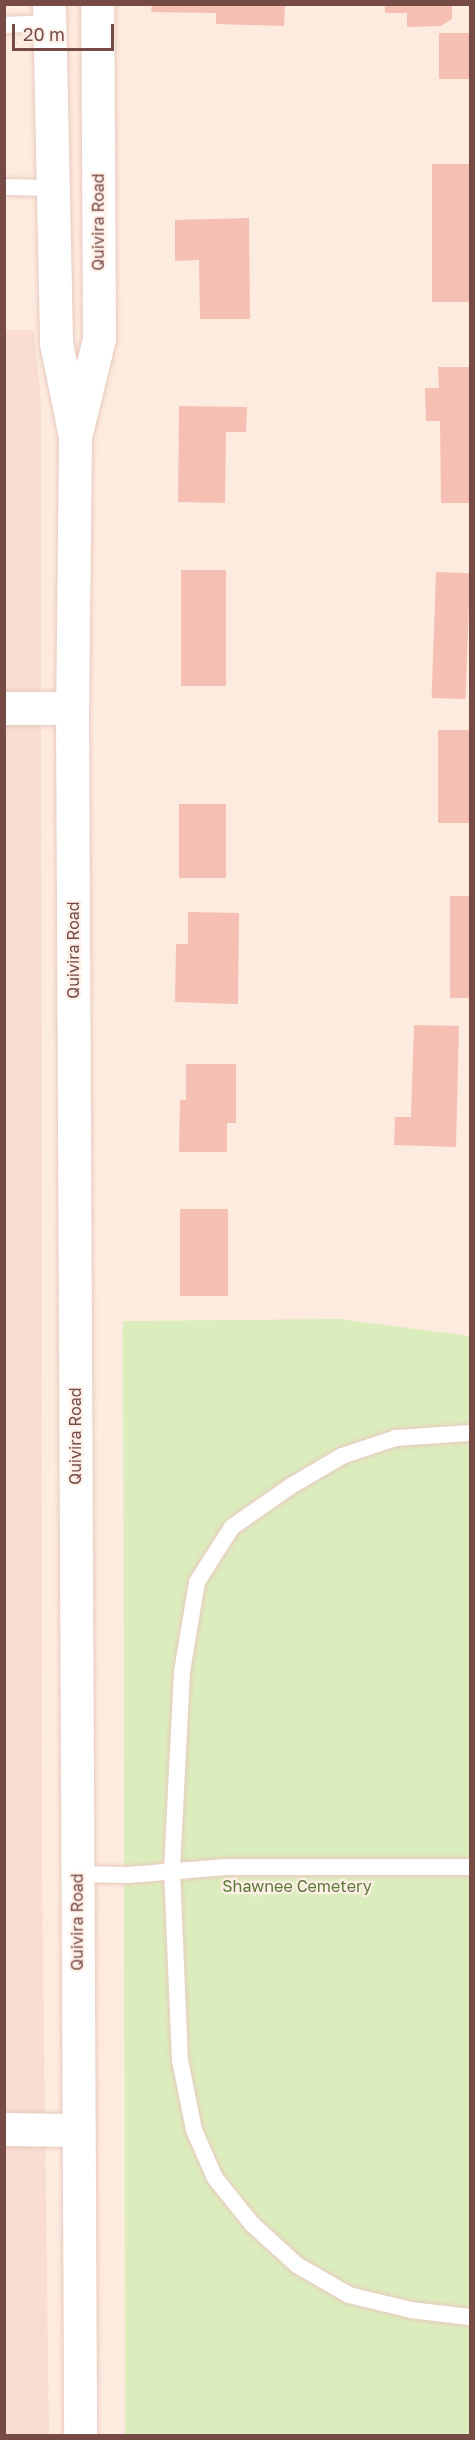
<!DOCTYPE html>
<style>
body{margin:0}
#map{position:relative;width:475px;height:2440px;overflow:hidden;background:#feebdf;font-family:"Golos Text",sans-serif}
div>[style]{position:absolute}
.residential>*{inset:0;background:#f9ddd0}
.green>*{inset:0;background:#dcedbd}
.building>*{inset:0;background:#f6bfb4;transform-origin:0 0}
.roads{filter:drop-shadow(0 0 2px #e8c9bf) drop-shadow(0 0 2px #e8c9bf)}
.lane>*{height:16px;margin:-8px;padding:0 8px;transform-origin:8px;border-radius:8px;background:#fff}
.street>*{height:33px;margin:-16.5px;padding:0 16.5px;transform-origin:16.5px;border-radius:16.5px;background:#fff}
.secondary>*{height:33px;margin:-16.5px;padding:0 16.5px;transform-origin:16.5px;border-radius:16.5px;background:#fff}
span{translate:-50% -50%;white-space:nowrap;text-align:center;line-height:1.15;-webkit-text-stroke:4.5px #fff0e7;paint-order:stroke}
.street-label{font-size:16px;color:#774b45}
.park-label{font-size:16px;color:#5b7839}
.frame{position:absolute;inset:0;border:6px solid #774b45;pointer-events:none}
.scale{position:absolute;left:12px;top:24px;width:102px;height:27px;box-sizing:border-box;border:3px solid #774b45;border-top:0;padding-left:8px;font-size:18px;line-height:21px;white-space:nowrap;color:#774b45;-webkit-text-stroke:4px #fff0e7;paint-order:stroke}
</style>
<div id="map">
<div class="residential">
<div style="clip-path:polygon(4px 330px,34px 330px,41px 403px,42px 1880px,49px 2436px,4px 2435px)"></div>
</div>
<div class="green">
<div style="clip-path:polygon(339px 1319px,470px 1336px,470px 2435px,125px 2435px,123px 1321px)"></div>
</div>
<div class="building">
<div style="clip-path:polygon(152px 4px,285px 4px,284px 26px,216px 24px,216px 13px,151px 12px)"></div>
<div style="clip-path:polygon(385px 4px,452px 4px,452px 19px,441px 26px,407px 27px,407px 13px,385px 13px)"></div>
<div style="left:439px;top:33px;width:31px;height:46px"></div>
<div style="left:432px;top:164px;width:38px;height:138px"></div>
<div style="clip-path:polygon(249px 218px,250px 319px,200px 319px,199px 260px,175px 261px,175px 220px)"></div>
<div style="clip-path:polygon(438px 367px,470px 367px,470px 503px,441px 503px,440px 421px,426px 421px,425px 388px,439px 388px)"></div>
<div style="clip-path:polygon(179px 406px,247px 407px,246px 432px,226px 432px,225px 503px,178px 502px)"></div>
<div style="left:181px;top:570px;width:45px;height:116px"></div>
<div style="left:436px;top:572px;width:34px;height:126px;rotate:2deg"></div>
<div style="left:438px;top:730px;width:32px;height:93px"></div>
<div style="left:179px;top:804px;width:47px;height:74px"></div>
<div style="left:450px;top:896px;width:20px;height:102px"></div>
<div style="clip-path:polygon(188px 912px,239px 913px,238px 1004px,175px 1002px,176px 944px,188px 944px)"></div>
<div style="clip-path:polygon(414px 1025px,459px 1026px,456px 1147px,394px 1145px,395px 1117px,411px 1117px)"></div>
<div style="clip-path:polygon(186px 1064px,236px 1064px,236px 1123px,227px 1123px,227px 1152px,179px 1152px,180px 1100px,186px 1100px)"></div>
<div style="left:180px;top:1209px;width:48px;height:87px"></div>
</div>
<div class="roads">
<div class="lane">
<div style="left:4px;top:25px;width:45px;rotate:-2.5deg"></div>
<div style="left:4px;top:187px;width:48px;rotate:1.2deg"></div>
<div style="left:470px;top:1433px;width:74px;rotate:176.1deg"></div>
<div style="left:396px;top:1438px;width:57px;rotate:161.6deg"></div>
<div style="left:342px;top:1456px;width:59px;rotate:149.5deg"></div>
<div style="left:291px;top:1486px;width:72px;rotate:145.2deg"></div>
<div style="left:232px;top:1527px;width:65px;rotate:122.5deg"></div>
<div style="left:197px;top:1582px;width:91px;rotate:99.5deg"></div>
<div style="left:182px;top:1672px;width:198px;rotate:92.9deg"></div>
<div style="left:172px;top:1870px;width:190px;rotate:87.6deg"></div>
<div style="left:180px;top:2060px;width:71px;rotate:78.7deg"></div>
<div style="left:194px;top:2130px;width:52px;rotate:66.4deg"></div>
<div style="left:215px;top:2178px;width:59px;rotate:51.2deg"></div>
<div style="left:252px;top:2224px;width:61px;rotate:42.3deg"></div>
<div style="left:297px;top:2265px;width:60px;rotate:30deg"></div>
<div style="left:349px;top:2295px;width:64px;rotate:13.6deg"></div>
<div style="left:411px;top:2310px;width:59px;rotate:6.8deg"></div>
<div style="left:77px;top:1874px;width:51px;rotate:1.1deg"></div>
<div style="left:128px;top:1875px;width:99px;rotate:-4.6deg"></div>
<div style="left:227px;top:1867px;width:243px"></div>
</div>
<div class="street">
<div style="left:4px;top:708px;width:68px"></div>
<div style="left:4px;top:2129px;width:74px;rotate:0.8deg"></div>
</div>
<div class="secondary">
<div style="left:49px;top:4px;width:339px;rotate:88.8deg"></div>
<div style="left:56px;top:343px;width:95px;rotate:78.5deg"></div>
<div style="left:75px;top:436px;width:272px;rotate:90.6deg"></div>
<div style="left:72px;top:708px;width:1728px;rotate:89.73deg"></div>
<div style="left:77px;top:429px;width:93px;rotate:-76.3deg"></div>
<div style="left:99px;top:339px;width:335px;rotate:-90.3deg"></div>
</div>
</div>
<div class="street-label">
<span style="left:98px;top:222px;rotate:-90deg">Quivira Road</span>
<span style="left:73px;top:950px;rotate:-90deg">Quivira Road</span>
<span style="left:75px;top:1436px;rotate:-90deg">Quivira Road</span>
<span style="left:77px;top:1922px;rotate:-90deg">Quivira Road</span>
</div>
<div class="park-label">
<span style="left:297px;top:1886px">Shawnee Cemetery</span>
</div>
<div class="frame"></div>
<div class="scale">20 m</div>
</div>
